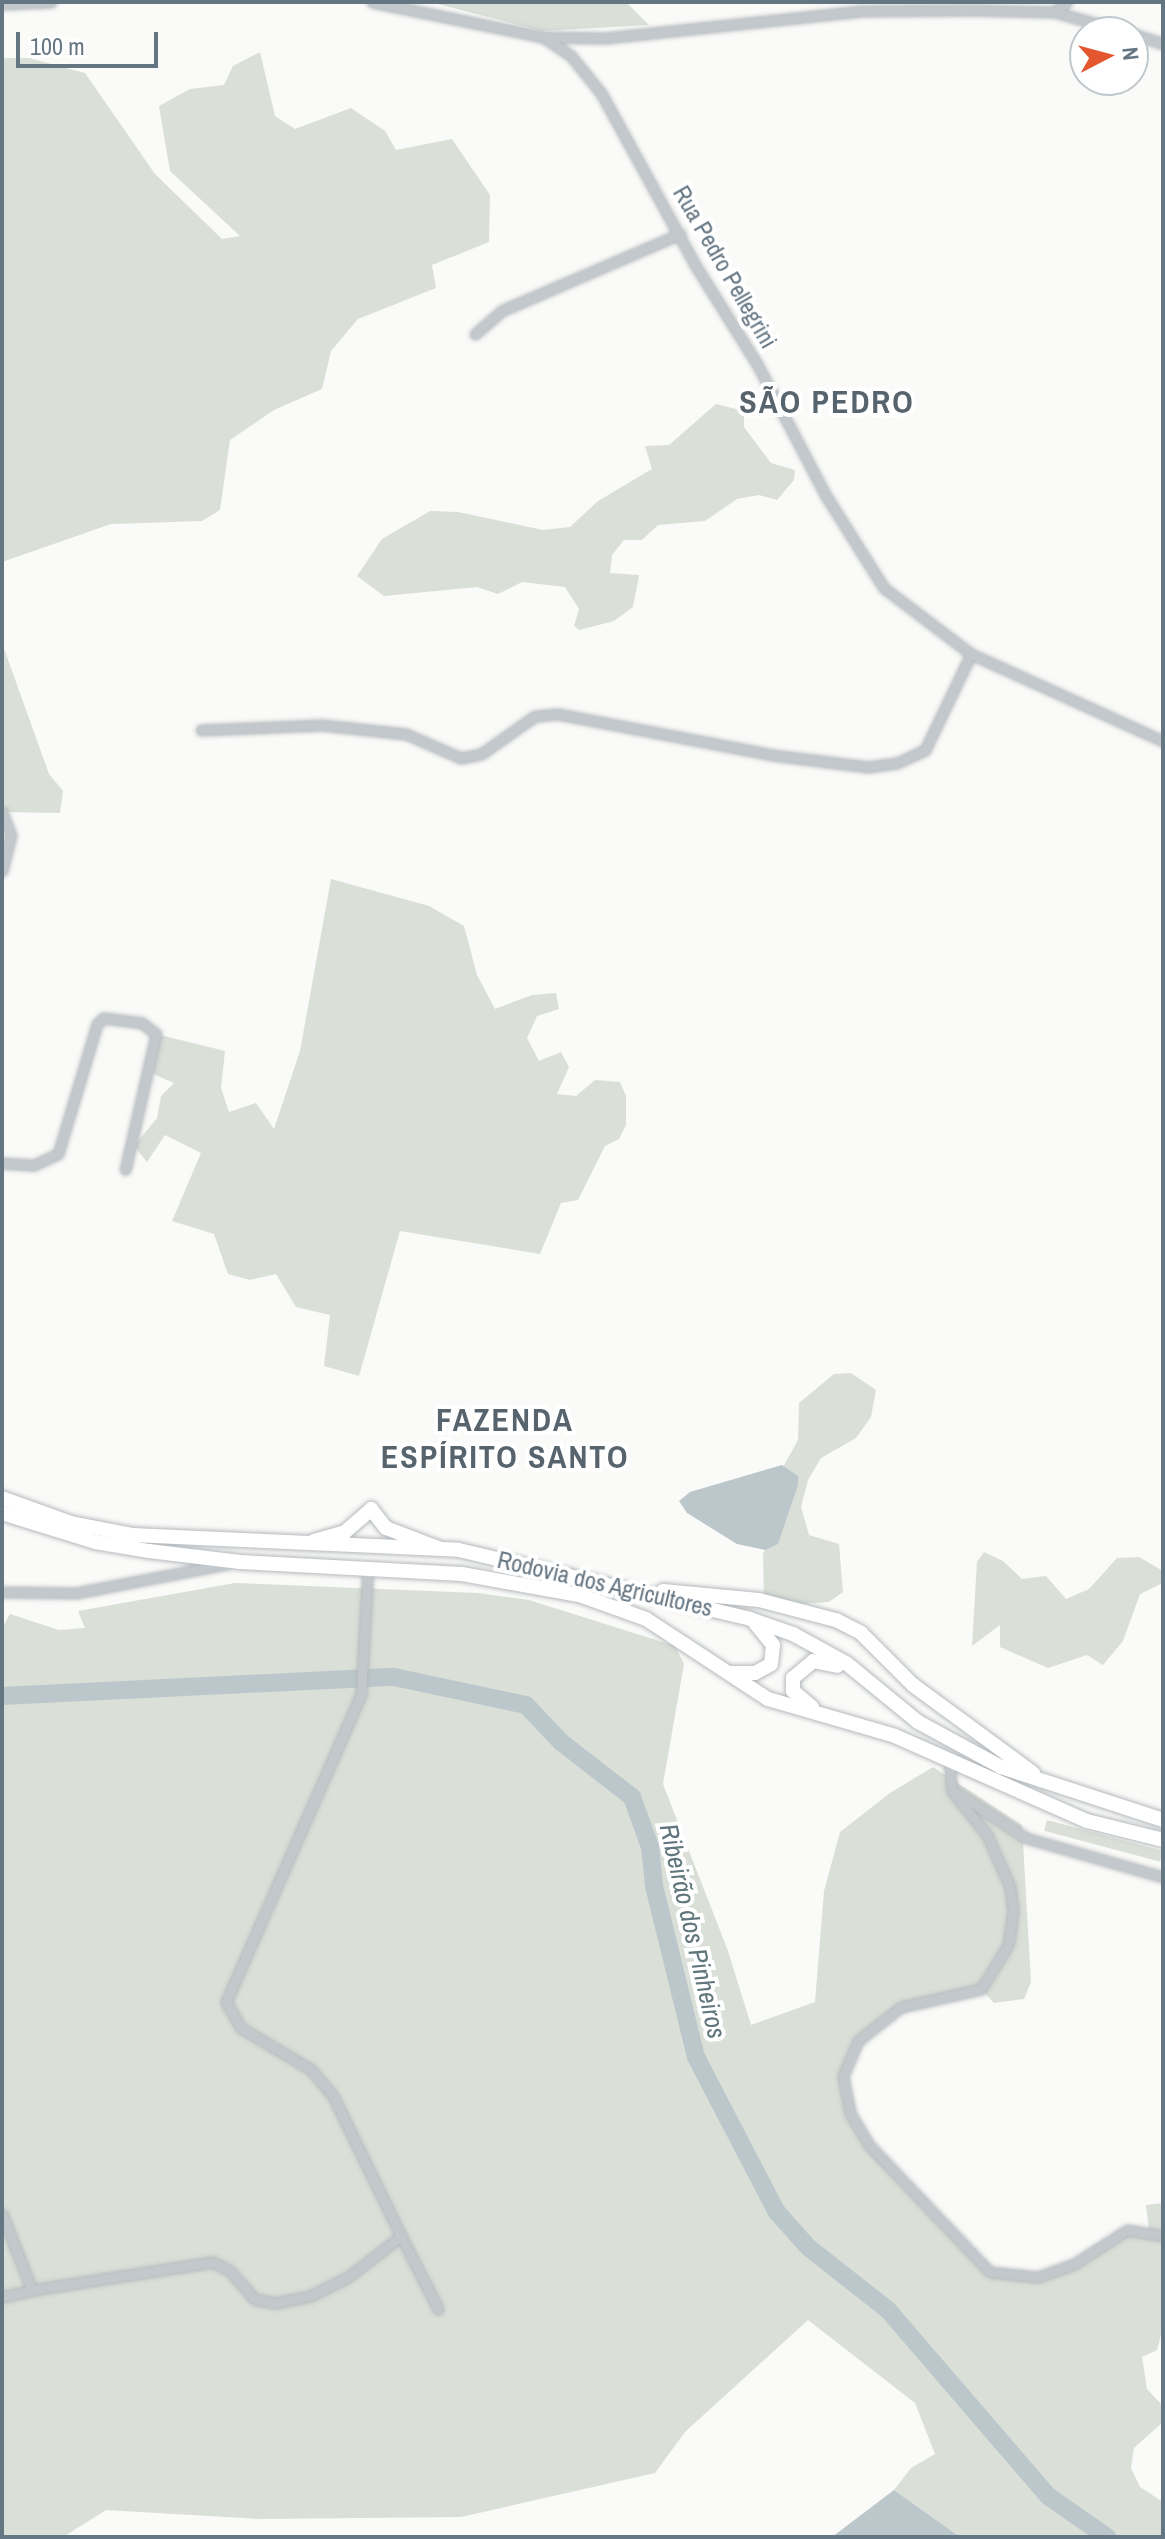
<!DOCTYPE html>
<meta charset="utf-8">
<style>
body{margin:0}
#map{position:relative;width:1165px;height:2539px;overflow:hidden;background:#fafaf8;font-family:"Archivo Narrow",sans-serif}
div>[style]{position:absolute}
.green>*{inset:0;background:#dadfd7;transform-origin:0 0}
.water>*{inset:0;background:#bbc7cb}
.river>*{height:18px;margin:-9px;padding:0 9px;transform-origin:9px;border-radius:9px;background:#bbc7cb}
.roads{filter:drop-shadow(0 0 2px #b5babe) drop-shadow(0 0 2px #b5babe)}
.street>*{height:9px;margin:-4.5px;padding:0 4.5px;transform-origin:4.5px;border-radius:4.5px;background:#c3c8cc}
.primary>*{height:14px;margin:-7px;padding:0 7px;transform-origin:7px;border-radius:7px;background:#fff}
span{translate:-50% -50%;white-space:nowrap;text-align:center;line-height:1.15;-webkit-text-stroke:8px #fff;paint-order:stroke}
.street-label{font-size:24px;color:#657683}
.water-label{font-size:26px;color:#60757c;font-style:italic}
.district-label{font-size:32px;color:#57646e;font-weight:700;letter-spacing:2px}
.frame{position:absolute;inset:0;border:4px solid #657683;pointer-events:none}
.north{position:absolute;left:1069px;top:16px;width:80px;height:80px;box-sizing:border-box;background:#fff;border:2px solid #c1c8cd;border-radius:50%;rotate:84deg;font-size:22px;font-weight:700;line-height:32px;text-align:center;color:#657683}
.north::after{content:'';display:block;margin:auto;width:28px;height:36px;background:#e4572e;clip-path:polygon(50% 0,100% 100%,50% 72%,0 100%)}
.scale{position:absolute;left:16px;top:32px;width:142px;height:36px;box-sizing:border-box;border:4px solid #657683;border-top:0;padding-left:10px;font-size:24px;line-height:28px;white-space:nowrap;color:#657683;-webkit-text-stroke:6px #fff;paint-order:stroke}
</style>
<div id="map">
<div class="green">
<div style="clip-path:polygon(430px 2px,626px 2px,649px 25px,542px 31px)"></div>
<div style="clip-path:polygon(260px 52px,275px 116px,295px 129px,351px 108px,385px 131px,396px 150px,452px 139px,490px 195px,489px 242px,432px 265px,436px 288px,358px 319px,331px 351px,322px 389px,274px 410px,230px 440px,220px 510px,202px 521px,111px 524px,2px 562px,2px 58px,29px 58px,85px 73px,155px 174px,222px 239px,240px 236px,170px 171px,159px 106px,190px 89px,224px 85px,233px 66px)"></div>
<div style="clip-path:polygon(716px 404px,744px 411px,744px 427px,771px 463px,795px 470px,794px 480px,777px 500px,759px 495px,737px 499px,705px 521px,658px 525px,642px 540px,624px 540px,612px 555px,610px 573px,639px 575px,638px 581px,633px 607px,614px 621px,579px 630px,574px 626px,579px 609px,565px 587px,522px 582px,498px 594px,477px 587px,384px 596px,357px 576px,382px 539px,430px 511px,458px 512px,543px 530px,570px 527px,598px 501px,652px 469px,645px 446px,669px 445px)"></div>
<div style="clip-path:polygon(2px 643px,49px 774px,63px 791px,60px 813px,2px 812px)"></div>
<div style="clip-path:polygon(331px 879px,429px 906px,464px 926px,477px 975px,495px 1009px,532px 995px,556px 993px,559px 1009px,537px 1016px,527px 1038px,539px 1061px,561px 1052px,569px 1067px,557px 1094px,576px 1096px,595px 1080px,620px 1082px,626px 1096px,626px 1125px,619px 1139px,605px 1146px,578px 1200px,561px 1203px,540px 1254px,400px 1231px,359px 1376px,324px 1366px,330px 1315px,296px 1307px,276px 1274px,250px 1280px,228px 1274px,214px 1234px,172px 1221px,201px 1153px,165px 1135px,147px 1162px,134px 1146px,157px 1118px,161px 1096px,174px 1083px,153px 1074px,160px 1035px,225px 1051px,221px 1088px,229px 1112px,256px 1103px,274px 1129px,300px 1051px)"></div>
<div style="clip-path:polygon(851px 1373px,876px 1390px,871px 1417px,856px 1438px,821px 1458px,808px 1480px,801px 1507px,809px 1535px,839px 1544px,843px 1592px,829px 1602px,779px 1606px,764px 1602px,763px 1554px,777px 1524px,783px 1467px,798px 1440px,799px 1403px,834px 1374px)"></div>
<div style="clip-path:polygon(984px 1552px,1003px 1561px,1022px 1579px,1046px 1576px,1066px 1599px,1089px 1589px,1117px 1558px,1139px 1557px,1163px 1571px,1163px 1583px,1140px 1594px,1123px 1641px,1103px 1665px,1087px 1655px,1048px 1668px,1000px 1647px,1000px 1625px,972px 1646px,977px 1562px)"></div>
<div style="clip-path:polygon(235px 1583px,478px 1593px,529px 1600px,675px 1646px,684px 1664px,663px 1784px,728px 1951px,751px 2025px,815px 2002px,824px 1891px,840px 1832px,890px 1793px,933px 1767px,1022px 1825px,1031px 1982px,1024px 1999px,994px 2003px,981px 1989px,914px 2002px,858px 2041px,843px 2076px,856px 2126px,998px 2275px,1053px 2272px,1127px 2230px,1149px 2231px,1146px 2205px,1163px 2203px,1163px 2327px,1157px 2350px,1142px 2357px,1147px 2389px,1163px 2406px,1163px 2422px,1134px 2448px,1131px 2468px,1140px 2487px,1163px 2502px,1163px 2537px,960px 2537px,894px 2490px,911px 2468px,935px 2454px,915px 2403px,808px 2320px,685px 2432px,655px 2473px,461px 2517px,260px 2519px,106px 2510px,63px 2537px,2px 2537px,2px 1628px,10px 1614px,59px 1630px,85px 1628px,78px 1611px)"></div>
<div style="left:1047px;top:1820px;width:120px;height:11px;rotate:15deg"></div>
</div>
<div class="water">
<div style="clip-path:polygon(782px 1465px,798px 1476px,798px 1485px,778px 1544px,765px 1550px,737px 1544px,687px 1513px,679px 1501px,690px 1492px)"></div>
<div style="clip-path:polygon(894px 2490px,960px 2537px,832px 2537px)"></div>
</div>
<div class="river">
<div style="left:2px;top:1696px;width:392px;rotate:-2.8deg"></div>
<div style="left:394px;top:1677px;width:135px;rotate:12deg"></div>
<div style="left:526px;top:1705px;width:51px;rotate:46.6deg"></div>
<div style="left:561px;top:1742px;width:90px;rotate:37.8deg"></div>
<div style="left:632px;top:1797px;width:53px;rotate:70.2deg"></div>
<div style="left:650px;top:1847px;width:39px;rotate:84deg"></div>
<div style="left:654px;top:1886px;width:176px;rotate:76.2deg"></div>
<div style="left:696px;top:2057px;width:174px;rotate:62.5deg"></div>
<div style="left:776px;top:2211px;width:48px;rotate:48.4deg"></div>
<div style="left:808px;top:2247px;width:102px;rotate:38.2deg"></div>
<div style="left:888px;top:2310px;width:245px;rotate:49.3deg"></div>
<div style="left:1048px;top:2496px;width:72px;rotate:34.8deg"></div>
</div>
<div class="roads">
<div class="street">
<div style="left:372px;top:2px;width:175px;rotate:11.6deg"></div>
<div style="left:543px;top:37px;width:62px;rotate:0.9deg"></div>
<div style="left:605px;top:38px;width:256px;rotate:-6deg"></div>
<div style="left:860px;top:11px;width:112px;rotate:-0.5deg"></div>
<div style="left:972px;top:10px;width:82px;rotate:1.4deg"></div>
<div style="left:1054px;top:12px;width:76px;rotate:15.3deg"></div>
<div style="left:2px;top:4px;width:49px;rotate:-2.3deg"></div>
<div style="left:1054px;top:12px;width:16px;rotate:-38deg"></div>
<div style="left:1133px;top:34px;width:32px;rotate:18deg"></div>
<div style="left:543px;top:37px;width:34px;rotate:34deg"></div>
<div style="left:571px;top:56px;width:48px;rotate:51deg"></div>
<div style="left:601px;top:93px;width:196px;rotate:61.3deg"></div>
<div style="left:695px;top:265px;width:119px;rotate:58deg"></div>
<div style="left:758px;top:366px;width:147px;rotate:62.4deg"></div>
<div style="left:826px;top:496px;width:109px;rotate:57.8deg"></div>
<div style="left:884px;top:588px;width:109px;rotate:37.2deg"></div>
<div style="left:971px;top:654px;width:211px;rotate:24.4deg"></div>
<div style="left:475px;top:334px;width:35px;rotate:-41deg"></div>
<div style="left:501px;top:311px;width:195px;rotate:-23.3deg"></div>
<div style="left:201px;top:730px;width:121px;rotate:-2.4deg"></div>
<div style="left:322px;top:725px;width:84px;rotate:6.1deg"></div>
<div style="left:406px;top:734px;width:60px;rotate:23.6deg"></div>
<div style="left:461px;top:758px;width:20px;rotate:-11deg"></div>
<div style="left:481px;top:754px;width:66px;rotate:-35.1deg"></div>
<div style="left:535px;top:716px;width:23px;rotate:-5deg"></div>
<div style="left:558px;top:714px;width:218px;rotate:10.8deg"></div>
<div style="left:772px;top:755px;width:97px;rotate:7.1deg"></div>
<div style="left:868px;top:767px;width:29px;rotate:-8deg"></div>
<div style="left:897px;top:763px;width:31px;rotate:-25deg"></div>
<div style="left:925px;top:750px;width:106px;rotate:-64.4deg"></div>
<div style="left:2px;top:812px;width:25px;rotate:69deg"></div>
<div style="left:11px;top:835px;width:37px;rotate:104deg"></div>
<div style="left:2px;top:1163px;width:32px;rotate:4deg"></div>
<div style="left:34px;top:1165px;width:26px;rotate:-25deg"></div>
<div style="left:58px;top:1154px;width:136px;rotate:-73.3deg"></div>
<div style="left:97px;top:1024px;width:8px;rotate:-45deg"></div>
<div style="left:103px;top:1018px;width:39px;rotate:7deg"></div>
<div style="left:142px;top:1023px;width:18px;rotate:38deg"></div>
<div style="left:156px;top:1034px;width:139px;rotate:102.8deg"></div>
<div style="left:2px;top:1592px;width:74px;rotate:0.8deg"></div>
<div style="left:76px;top:1593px;width:154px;rotate:-10.9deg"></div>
<div style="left:949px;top:1759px;width:32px;rotate:85deg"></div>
<div style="left:952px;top:1791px;width:56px;rotate:51.5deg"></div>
<div style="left:987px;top:1835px;width:57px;rotate:66.1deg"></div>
<div style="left:1010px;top:1887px;width:24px;rotate:83deg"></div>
<div style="left:1013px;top:1911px;width:34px;rotate:98deg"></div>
<div style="left:1008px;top:1945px;width:52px;rotate:121.5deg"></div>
<div style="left:981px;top:1989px;width:82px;rotate:167.3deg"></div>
<div style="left:901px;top:2007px;width:55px;rotate:141.7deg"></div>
<div style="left:858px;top:2041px;width:38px;rotate:113deg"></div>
<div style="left:843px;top:2076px;width:38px;rotate:79deg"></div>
<div style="left:850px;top:2113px;width:37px;rotate:59deg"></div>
<div style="left:869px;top:2145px;width:175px;rotate:46.4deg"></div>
<div style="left:990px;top:2272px;width:48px;rotate:5.9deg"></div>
<div style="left:1038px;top:2277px;width:38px;rotate:-20deg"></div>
<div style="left:1074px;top:2264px;width:63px;rotate:-32.7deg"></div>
<div style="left:1127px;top:2230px;width:36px;rotate:9deg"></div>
<div style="left:956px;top:1792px;width:84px;rotate:33.3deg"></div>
<div style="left:1026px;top:1838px;width:142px;rotate:15.9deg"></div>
<div style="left:2px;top:2214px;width:82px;rotate:68.5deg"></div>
<div style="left:32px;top:2290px;width:183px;rotate:-8.8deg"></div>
<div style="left:213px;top:2262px;width:19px;rotate:28deg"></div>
<div style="left:230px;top:2271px;width:37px;rotate:49deg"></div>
<div style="left:254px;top:2299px;width:21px;rotate:11deg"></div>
<div style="left:275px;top:2303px;width:36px;rotate:-11deg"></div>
<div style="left:310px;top:2296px;width:42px;rotate:-26.6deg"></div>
<div style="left:348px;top:2277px;width:67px;rotate:-37.7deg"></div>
<div style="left:401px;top:2236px;width:156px;rotate:-115.9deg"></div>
<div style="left:333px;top:2096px;width:35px;rotate:-130deg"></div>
<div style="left:310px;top:2069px;width:80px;rotate:-149.3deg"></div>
<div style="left:241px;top:2028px;width:30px;rotate:-120deg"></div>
<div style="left:226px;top:2002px;width:335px;rotate:-66.3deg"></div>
<div style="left:361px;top:1695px;width:129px;rotate:-86.9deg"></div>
<div style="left:401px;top:2236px;width:82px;rotate:63.1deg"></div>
<div style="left:2px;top:2297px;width:31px;rotate:-13deg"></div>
</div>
<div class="primary">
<div style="left:2px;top:1498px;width:73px;rotate:19.9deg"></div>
<div style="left:71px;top:1523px;width:62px;rotate:11.1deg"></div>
<div style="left:132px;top:1535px;width:327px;rotate:2.6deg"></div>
<div style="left:459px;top:1550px;width:299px;rotate:13.3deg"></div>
<div style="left:750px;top:1619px;width:46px;rotate:19.2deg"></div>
<div style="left:793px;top:1634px;width:60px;rotate:28.7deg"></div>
<div style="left:846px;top:1663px;width:93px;rotate:39.3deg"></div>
<div style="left:918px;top:1722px;width:94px;rotate:28.5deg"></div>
<div style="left:1001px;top:1767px;width:170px;rotate:18.1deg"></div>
<div style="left:2px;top:1513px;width:97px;rotate:17.3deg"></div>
<div style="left:95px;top:1542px;width:55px;rotate:9.5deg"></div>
<div style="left:149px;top:1551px;width:92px;rotate:6.9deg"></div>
<div style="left:240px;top:1562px;width:222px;rotate:3.1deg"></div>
<div style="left:462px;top:1574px;width:119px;rotate:10.2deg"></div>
<div style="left:579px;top:1595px;width:71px;rotate:19.7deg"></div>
<div style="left:646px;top:1619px;width:146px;rotate:33.3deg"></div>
<div style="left:768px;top:1699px;width:132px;rotate:16.2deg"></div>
<div style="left:895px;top:1736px;width:210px;rotate:23.9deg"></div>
<div style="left:1087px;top:1821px;width:78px;rotate:14deg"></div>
<div style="left:314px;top:1541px;width:32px;rotate:-16deg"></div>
<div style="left:345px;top:1532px;width:35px;rotate:-41deg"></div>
<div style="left:371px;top:1509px;width:24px;rotate:52deg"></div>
<div style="left:386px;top:1528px;width:56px;rotate:21deg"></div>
<div style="left:663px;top:1591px;width:96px;rotate:5.4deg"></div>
<div style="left:759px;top:1600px;width:80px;rotate:14.6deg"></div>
<div style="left:836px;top:1620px;width:28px;rotate:27deg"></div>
<div style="left:861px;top:1633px;width:74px;rotate:45deg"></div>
<div style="left:913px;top:1685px;width:149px;rotate:36.3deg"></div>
<div style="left:731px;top:1673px;width:24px"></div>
<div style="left:755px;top:1673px;width:18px;rotate:-29deg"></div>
<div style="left:771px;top:1664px;width:19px;rotate:-84deg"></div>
<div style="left:773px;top:1645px;width:28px;rotate:-129deg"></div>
<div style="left:812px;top:1707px;width:25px;rotate:-140deg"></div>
<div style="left:793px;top:1691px;width:13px;rotate:-90deg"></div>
<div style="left:793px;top:1678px;width:26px;rotate:-40deg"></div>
<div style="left:813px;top:1661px;width:25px;rotate:11deg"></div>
</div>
</div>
<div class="street-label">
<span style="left:725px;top:267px;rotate:60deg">Rua Pedro Pellegrini</span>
<span style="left:605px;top:1584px;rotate:13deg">Rodovia dos Agricultores</span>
</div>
<div class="water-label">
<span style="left:693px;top:1931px;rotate:77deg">Ribeirão dos Pinheiros</span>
</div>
<div class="district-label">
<span style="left:827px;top:402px">SÃO PEDRO</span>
<span style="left:505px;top:1439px">FAZENDA<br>ESPÍRITO SANTO</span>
</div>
<div class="frame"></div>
<div class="north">N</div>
<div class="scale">100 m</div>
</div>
